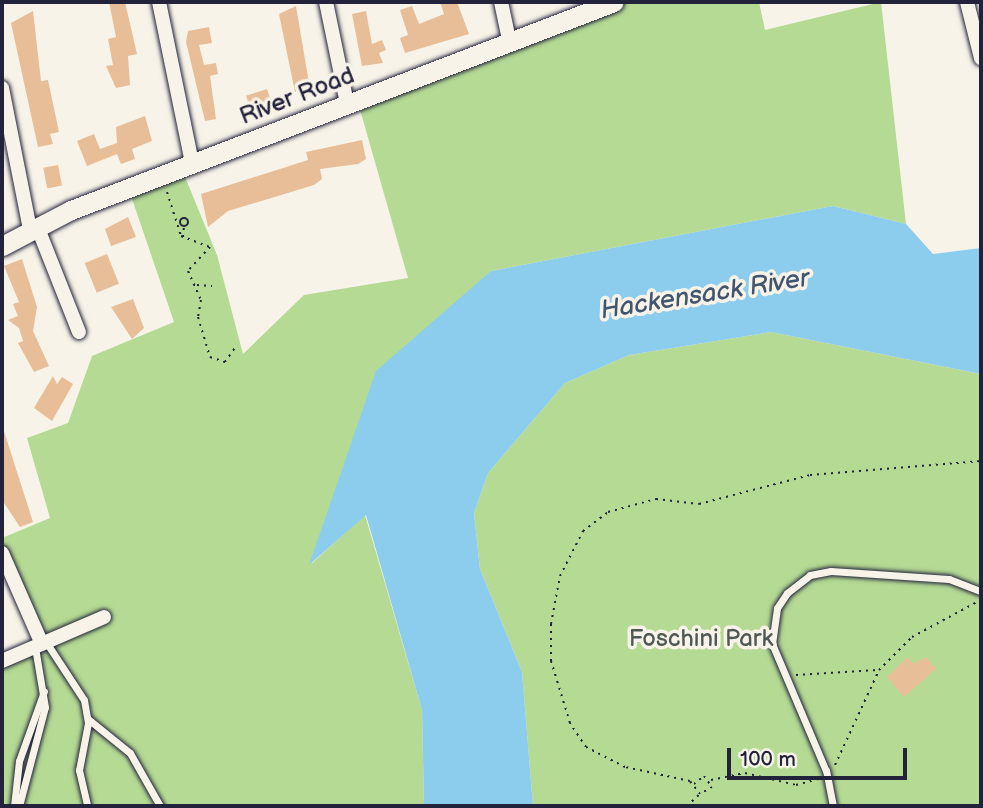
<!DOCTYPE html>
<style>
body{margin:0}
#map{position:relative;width:983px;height:808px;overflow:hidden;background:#f7f3e8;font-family:"Balsamiq Sans",sans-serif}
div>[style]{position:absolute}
.green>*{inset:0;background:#b5da94}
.water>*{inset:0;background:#8ccded}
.building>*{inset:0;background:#e8be98;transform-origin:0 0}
.path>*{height:2px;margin-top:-1px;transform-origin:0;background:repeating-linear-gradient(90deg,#22223b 0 2px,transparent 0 7px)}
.path>.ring{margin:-1px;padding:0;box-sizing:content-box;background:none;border:2px solid #22223b;border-radius:50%}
.roads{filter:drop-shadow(0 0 2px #22223b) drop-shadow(0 0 2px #22223b)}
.service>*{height:7px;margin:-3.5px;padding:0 3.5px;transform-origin:3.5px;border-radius:3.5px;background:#f7f3e8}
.minor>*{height:14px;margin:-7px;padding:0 7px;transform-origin:7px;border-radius:7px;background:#f7f3e8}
.secondary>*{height:19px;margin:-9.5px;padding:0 9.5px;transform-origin:9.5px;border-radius:9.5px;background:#f7f3e8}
span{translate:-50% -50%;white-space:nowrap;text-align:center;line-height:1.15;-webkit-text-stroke:7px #f7f3e8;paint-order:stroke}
.street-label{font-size:24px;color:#22223b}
.park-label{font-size:24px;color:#4e5956}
.water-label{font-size:26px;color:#425570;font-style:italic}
.frame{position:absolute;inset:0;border:4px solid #22223b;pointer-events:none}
.scale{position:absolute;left:727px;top:748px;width:180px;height:32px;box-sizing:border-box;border:4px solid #22223b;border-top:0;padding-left:9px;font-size:21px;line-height:24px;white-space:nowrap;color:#22223b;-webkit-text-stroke:5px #f7f3e8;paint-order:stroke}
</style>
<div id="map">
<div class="green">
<div style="clip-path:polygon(614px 2px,759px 2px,765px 30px,881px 2px,906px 224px,833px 206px,491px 271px,311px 564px,365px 515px,422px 710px,424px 806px,2px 806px,2px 661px,42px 644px,2px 553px,2px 538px,50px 518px,27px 438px,68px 423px,92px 356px,174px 322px,128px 187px,181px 167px,217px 255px,243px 354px,304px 295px,408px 278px,357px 99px)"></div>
<div style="clip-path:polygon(771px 332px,981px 374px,981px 806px,533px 806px,522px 672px,480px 569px,474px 513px,488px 473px,565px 383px,629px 355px)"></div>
</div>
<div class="water">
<div style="clip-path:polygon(833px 206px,906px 224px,933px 254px,981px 248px,981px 374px,771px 332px,629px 355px,565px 383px,488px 473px,474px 513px,480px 569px,522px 672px,533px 806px,424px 806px,422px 710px,366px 515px,309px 565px,376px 371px,491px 271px)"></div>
</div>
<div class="building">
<div style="clip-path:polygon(109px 2px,125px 2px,137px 54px,128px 56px,130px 85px,116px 88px,106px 66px,113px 65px,108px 39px,116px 37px)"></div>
<div style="clip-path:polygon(440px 2px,457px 2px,469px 34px,405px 53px,400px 38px,408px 35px,400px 10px,412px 6px,419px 24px,444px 14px)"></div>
<div style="clip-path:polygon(296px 6px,310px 89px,295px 92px,279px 14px)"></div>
<div style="clip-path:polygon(33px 11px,41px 81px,48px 80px,59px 132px,50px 134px,53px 144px,38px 147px,11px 23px)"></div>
<div style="clip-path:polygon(366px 11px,372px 44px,382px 40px,386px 50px,379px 53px,383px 63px,362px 66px,352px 14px)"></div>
<div style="clip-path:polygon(209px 27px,212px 43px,199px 45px,204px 65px,216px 63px,218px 74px,210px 76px,216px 119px,205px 121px,186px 42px,188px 31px)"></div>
<div style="left:267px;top:89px;width:13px;height:22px;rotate:72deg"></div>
<div style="clip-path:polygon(145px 116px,152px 141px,132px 149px,135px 159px,121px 164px,117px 154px,87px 166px,77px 141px,94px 134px,100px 149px,117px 143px,116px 127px)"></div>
<div style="clip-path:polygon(362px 140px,366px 159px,358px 164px,320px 169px,322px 179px,314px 185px,228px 211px,208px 227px,201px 194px,308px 160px,306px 152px)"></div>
<div style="left:58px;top:165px;width:21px;height:15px;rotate:79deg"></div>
<div style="clip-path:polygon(128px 217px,136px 237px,111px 246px,105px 229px)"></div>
<div style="left:107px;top:254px;width:32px;height:24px;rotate:68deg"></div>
<div style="clip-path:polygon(22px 259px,37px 307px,33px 331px,49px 366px,34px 372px,18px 343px,23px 341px,19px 328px,8px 320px,18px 316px,13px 304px,19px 302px,4px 266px)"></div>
<div style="clip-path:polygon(133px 299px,144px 328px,132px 339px,111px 307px)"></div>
<div style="clip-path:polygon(53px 376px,57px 384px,62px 377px,73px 384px,52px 421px,34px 408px)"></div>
<div style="clip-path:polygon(2px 425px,33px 522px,20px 527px,4px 503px)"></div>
<div style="clip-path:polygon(908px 657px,913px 664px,926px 657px,936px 669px,904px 697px,887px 677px)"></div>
</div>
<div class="path">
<div style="left:167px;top:192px;width:46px;rotate:72.3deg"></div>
<div style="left:181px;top:236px;width:31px;rotate:21deg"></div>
<div style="left:210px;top:247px;width:33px;rotate:133deg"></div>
<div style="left:188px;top:271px;width:32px;rotate:66deg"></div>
<div style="left:201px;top:300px;width:17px;rotate:100deg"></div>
<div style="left:198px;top:317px;width:42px;rotate:73.3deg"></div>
<div style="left:210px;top:357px;width:16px;rotate:18deg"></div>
<div style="left:225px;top:362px;width:21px;rotate:-55deg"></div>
<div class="ring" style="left:180px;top:218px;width:6px;height:6px"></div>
<div style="left:183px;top:237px;width:11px;rotate:-85deg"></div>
<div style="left:197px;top:285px;width:15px;rotate:4deg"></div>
<div style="left:796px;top:675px;width:81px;rotate:-3.5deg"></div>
<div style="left:835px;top:765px;width:105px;rotate:-65.1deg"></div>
<div style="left:879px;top:670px;width:47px;rotate:-45deg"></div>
<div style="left:912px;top:637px;width:74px;rotate:-28.3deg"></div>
<div style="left:711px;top:780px;width:35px;rotate:-12deg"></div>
<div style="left:745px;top:773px;width:52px;rotate:13.2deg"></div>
<div style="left:796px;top:785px;width:24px;rotate:-15deg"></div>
<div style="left:694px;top:784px;width:13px;rotate:-39deg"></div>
<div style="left:704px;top:776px;width:14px;rotate:54deg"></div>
<div style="left:712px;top:787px;width:14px;rotate:150deg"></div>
<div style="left:700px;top:794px;width:16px;rotate:-128deg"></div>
<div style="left:690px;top:781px;width:66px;rotate:-167.8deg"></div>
<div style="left:625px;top:767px;width:44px;rotate:-152.9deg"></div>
<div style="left:586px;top:747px;width:29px;rotate:-124deg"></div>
<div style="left:570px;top:723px;width:65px;rotate:-107deg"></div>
<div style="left:551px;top:661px;width:37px;rotate:-90deg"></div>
<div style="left:551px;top:624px;width:49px;rotate:-79.4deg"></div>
<div style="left:560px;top:576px;width:51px;rotate:-62.9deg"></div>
<div style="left:583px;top:531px;width:31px;rotate:-37deg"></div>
<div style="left:608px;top:512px;width:50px;rotate:-15.2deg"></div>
<div style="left:656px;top:499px;width:43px;rotate:6.6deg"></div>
<div style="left:699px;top:504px;width:115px;rotate:-14.6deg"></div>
<div style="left:810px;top:475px;width:172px;rotate:-4.7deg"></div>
<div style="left:687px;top:806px;width:16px;rotate:-43deg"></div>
</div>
<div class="roads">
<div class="service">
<div style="left:46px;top:642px;width:69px;rotate:56.8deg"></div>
<div style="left:84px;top:700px;width:23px;rotate:80deg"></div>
<div style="left:88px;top:723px;width:48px;rotate:100.8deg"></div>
<div style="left:79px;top:770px;width:37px;rotate:77deg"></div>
<div style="left:88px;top:719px;width:54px;rotate:39deg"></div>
<div style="left:130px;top:753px;width:61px;rotate:60.5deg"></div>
<div style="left:14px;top:806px;width:45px;rotate:-83.7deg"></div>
<div style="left:19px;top:761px;width:74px;rotate:-70.3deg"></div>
<div style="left:19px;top:806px;width:102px;rotate:-75.3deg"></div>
<div style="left:45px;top:707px;width:61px;rotate:-99.5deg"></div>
<div style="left:833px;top:806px;width:36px;rotate:-101deg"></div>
<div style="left:826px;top:771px;width:138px;rotate:-113deg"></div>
<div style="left:772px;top:644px;width:36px;rotate:-82deg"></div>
<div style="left:777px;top:608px;width:18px;rotate:-56deg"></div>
<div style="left:787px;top:593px;width:29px;rotate:-38deg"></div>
<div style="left:810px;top:575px;width:21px;rotate:-11deg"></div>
<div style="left:831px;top:571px;width:118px;rotate:3.9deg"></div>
<div style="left:949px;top:579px;width:34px;rotate:21deg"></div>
</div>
<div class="minor">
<div style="left:159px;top:2px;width:164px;rotate:78.4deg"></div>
<div style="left:326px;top:2px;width:103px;rotate:78.3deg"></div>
<div style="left:501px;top:2px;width:40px;rotate:78deg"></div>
<div style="left:967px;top:2px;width:58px;rotate:76deg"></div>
<div style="left:2px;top:88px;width:144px;rotate:78.8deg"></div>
<div style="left:37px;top:226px;width:114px;rotate:68.4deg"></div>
<div style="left:2px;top:553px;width:99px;rotate:66.3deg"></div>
<div style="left:2px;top:661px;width:111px;rotate:-23.3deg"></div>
</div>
<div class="secondary">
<div style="left:2px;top:246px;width:78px;rotate:-27.6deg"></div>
<div style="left:71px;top:210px;width:581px;rotate:-20.96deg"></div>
</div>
</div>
<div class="street-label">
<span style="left:297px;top:96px;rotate:-21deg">River Road</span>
</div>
<div class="park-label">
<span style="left:701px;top:639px">Foschini Park</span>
</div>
<div class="water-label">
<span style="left:705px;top:295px;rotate:-9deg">Hackensack River</span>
</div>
<div class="frame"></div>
<div class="scale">100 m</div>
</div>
